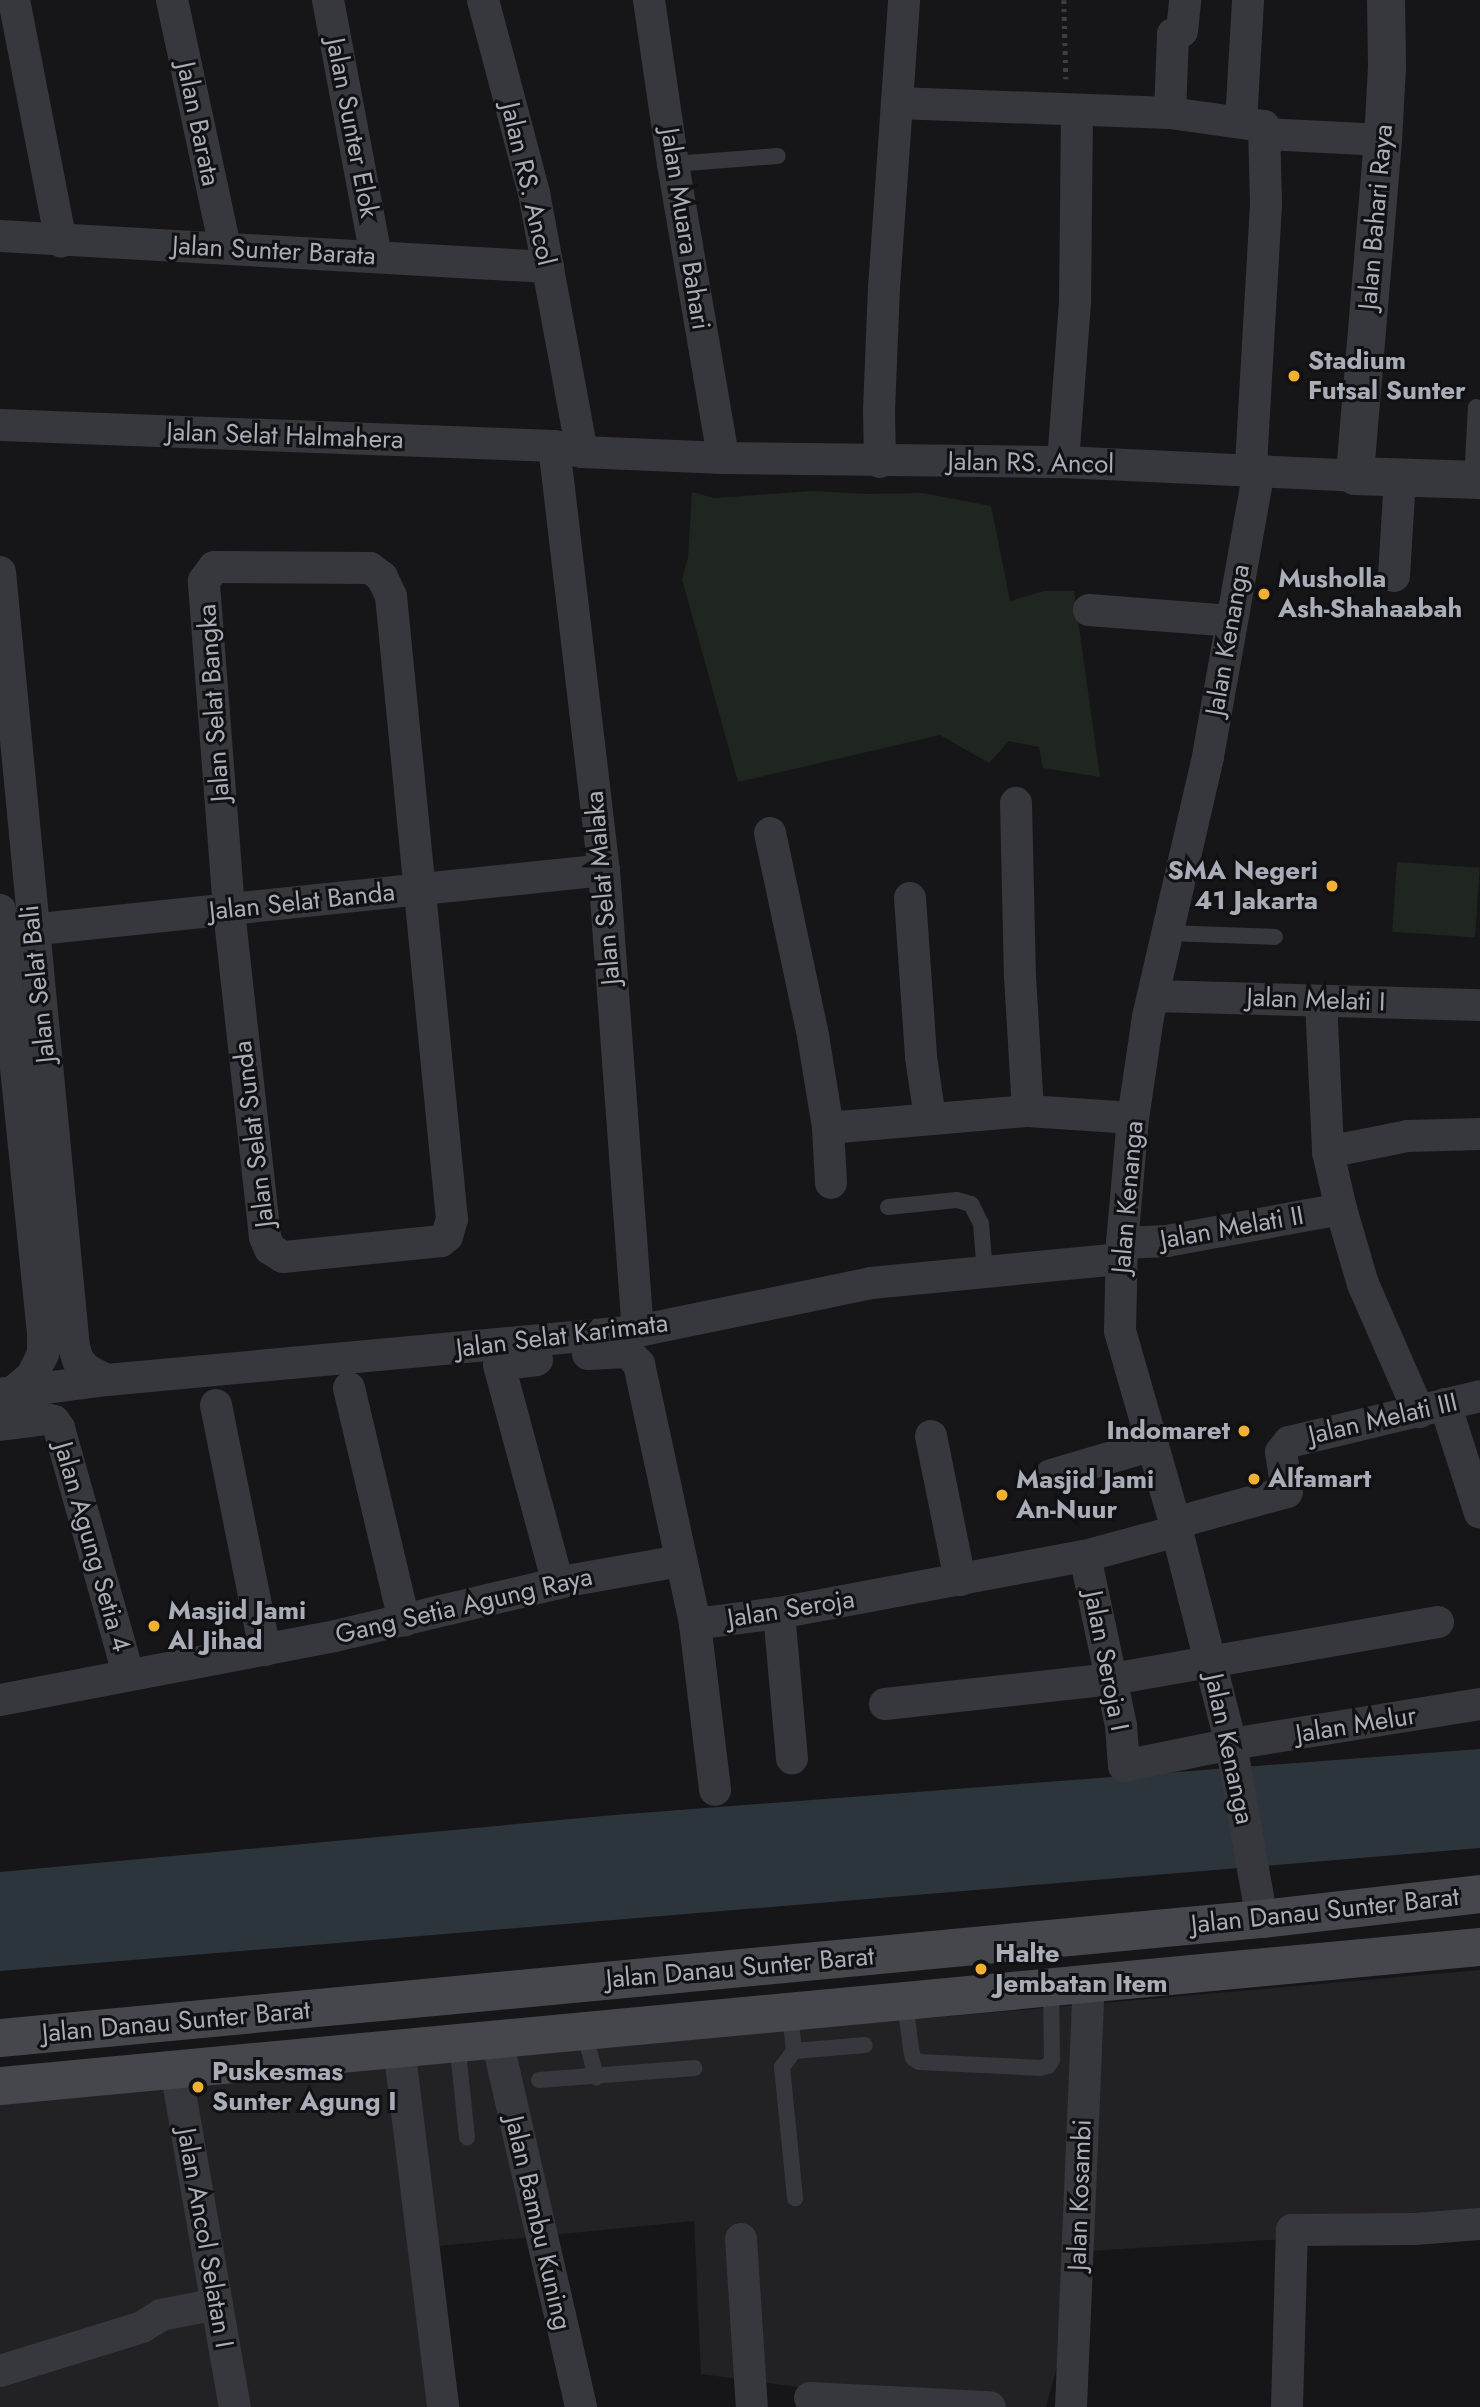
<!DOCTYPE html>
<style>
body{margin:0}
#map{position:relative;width:1480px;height:2407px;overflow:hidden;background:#161618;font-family:Jost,sans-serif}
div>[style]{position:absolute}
.built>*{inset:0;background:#222225}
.green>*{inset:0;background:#1e261f;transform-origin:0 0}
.water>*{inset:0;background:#2c353c}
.path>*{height:4.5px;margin-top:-2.25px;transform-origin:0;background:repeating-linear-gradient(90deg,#3d3f44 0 3.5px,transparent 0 8.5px)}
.service>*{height:16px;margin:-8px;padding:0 8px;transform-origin:8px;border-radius:8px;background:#37383d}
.minor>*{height:32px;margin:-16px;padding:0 16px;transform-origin:16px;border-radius:16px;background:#37383d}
.tertiary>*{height:38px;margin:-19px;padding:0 19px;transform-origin:19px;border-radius:19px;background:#37383d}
.secondary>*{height:38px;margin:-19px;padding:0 19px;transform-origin:19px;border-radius:19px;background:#45474d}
.dots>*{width:19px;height:19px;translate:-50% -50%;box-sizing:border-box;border:4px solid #111113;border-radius:50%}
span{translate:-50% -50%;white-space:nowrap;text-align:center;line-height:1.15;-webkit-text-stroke:6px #111113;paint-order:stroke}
.street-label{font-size:26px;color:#a8adb8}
.poi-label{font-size:26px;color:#a8adb8;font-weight:700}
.left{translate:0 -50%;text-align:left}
.right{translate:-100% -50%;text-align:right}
</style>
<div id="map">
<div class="built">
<div style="clip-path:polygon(1480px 1970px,1480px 2227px,1089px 2251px,1046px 2407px,947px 2407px,701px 2374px,694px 2221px,418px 2248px,439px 2407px,0 2407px,0 2099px)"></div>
</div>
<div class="green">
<div style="clip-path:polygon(813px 491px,867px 494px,923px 493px,991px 506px,1010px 601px,1044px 591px,1074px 591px,1100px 777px,1043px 768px,1039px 747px,1009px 741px,989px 763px,940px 735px,738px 782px,682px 579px,688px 558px,692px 492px,714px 498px)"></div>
<div style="left:1397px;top:862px;width:83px;height:70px;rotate:4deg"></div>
</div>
<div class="water">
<div style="clip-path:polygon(1480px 1749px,1480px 1848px,0 1971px,0 1872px,614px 1815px)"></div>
</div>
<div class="path">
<div style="left:1064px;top:0;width:79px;rotate:88.5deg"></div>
</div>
<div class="service">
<div style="left:673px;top:164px;width:105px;rotate:-4.4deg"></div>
<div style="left:1472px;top:480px;width:73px;rotate:-86.9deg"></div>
<div style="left:1167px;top:933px;width:108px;rotate:2.1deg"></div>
<div style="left:888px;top:1207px;width:69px;rotate:-5.8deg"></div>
<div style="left:957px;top:1200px;width:15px;rotate:16deg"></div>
<div style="left:971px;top:1204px;width:22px;rotate:63deg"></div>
<div style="left:981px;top:1224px;width:49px;rotate:85.3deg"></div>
<div style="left:905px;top:2002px;width:47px;rotate:82.7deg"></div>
<div style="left:911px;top:2049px;width:9px;rotate:77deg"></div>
<div style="left:913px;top:2058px;width:7px;rotate:34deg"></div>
<div style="left:919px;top:2062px;width:121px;rotate:2.8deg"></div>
<div style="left:1040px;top:2068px;width:8px;rotate:-14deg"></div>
<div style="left:1048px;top:2066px;width:7px;rotate:-56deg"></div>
<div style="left:1052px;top:2060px;width:73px;rotate:-90.8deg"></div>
<div style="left:790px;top:2013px;width:38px;rotate:84deg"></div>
<div style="left:794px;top:2051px;width:20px;rotate:127deg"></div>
<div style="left:782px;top:2067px;width:132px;rotate:84.3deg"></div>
<div style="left:584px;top:2031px;width:48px;rotate:75.4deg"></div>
<div style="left:457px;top:2042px;width:96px;rotate:84deg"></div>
<div style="left:794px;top:2051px;width:71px;rotate:-4.8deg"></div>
<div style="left:539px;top:2080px;width:156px;rotate:-4.4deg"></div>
</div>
<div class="minor">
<div style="left:14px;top:0;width:246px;rotate:79deg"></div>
<div style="left:172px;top:0;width:254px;rotate:77.9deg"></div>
<div style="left:328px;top:0;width:260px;rotate:79.4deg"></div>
<div style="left:483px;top:0;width:200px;rotate:75.2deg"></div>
<div style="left:534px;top:193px;width:263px;rotate:79.5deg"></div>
<div style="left:649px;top:0;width:166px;rotate:81.7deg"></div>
<div style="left:673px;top:164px;width:298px;rotate:80.3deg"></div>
<div style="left:897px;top:103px;width:273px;rotate:2.1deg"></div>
<div style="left:1170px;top:113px;width:95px;rotate:7.9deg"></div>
<div style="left:1264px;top:126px;width:79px;rotate:88.5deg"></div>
<div style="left:1266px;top:205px;width:264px;rotate:93.3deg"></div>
<div style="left:1170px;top:113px;width:79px;rotate:-87.8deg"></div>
<div style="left:1173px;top:34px;width:9px;rotate:-18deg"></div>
<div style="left:1182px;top:31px;width:31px;rotate:-84deg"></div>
<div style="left:1241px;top:122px;width:122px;rotate:-86.7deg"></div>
<div style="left:1266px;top:134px;width:117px;rotate:2.9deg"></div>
<div style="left:0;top:236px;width:549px;rotate:3.24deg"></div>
<div style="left:0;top:425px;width:554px;rotate:2.17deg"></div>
<div style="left:554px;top:446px;width:29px;rotate:12deg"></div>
<div style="left:582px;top:452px;width:141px;rotate:2.4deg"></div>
<div style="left:723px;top:458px;width:340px;rotate:0.7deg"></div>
<div style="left:1063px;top:462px;width:292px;rotate:2.7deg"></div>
<div style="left:554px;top:446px;width:427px;rotate:83.3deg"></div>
<div style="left:604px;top:870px;width:462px;rotate:85.8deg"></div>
<div style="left:880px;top:462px;width:51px;rotate:-91.1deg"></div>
<div style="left:879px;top:411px;width:123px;rotate:-87.7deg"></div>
<div style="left:884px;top:288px;width:289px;rotate:-86deg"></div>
<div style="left:1063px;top:462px;width:158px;rotate:-85.7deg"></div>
<div style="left:1075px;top:304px;width:194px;rotate:-89.4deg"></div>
<div style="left:1259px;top:470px;width:291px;rotate:100.1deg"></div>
<div style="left:1208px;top:757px;width:267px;rotate:103deg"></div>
<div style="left:1148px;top:1017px;width:102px;rotate:98.4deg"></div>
<div style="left:1133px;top:1118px;width:125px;rotate:95deg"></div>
<div style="left:1122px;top:1243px;width:88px;rotate:91.3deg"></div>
<div style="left:1120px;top:1331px;width:200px;rotate:74deg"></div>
<div style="left:1175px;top:1523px;width:228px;rotate:75.8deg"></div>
<div style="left:1231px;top:1744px;width:178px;rotate:80deg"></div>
<div style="left:214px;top:567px;width:156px;rotate:0.4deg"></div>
<div style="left:370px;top:568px;width:15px;rotate:37deg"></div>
<div style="left:382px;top:577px;width:21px;rotate:65deg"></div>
<div style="left:391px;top:596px;width:626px;rotate:84.41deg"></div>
<div style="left:452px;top:1219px;width:18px;rotate:106deg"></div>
<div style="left:447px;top:1236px;width:8px;rotate:140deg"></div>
<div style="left:441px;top:1241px;width:159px;rotate:174.2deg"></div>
<div style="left:283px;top:1257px;width:15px;rotate:-148deg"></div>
<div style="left:270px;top:1249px;width:13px;rotate:-113deg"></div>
<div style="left:265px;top:1237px;width:330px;rotate:-96.3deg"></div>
<div style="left:229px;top:909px;width:329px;rotate:-94.4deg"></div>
<div style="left:204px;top:581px;width:17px;rotate:-54deg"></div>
<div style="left:0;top:572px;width:779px;rotate:84.55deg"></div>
<div style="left:74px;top:1347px;width:14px;rotate:73deg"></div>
<div style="left:78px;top:1360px;width:13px;rotate:48deg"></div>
<div style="left:87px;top:1370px;width:22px;rotate:27deg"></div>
<div style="left:1394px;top:576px;width:98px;rotate:-86.5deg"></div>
<div style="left:1089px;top:610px;width:142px;rotate:4.4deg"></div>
<div style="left:1016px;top:803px;width:173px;rotate:88.7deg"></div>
<div style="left:1020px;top:976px;width:135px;rotate:86.6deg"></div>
<div style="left:770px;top:833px;width:208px;rotate:78deg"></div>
<div style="left:813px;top:1036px;width:93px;rotate:80.7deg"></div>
<div style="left:828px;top:1128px;width:55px;rotate:86.9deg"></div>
<div style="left:910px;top:898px;width:159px;rotate:86deg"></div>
<div style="left:921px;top:1057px;width:62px;rotate:81.6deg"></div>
<div style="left:0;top:910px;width:422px;rotate:84.2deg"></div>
<div style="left:43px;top:1330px;width:24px;rotate:90deg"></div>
<div style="left:43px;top:1354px;width:25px;rotate:117deg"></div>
<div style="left:32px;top:1376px;width:26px;rotate:140deg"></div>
<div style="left:0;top:933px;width:607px;rotate:-5.95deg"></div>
<div style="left:1153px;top:996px;width:327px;rotate:1.6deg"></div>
<div style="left:1321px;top:1001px;width:151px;rotate:87.3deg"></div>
<div style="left:1328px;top:1152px;width:58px;rotate:77.2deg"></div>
<div style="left:1341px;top:1209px;width:78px;rotate:73.7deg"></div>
<div style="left:1363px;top:1284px;width:140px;rotate:66.4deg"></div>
<div style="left:828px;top:1128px;width:201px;rotate:-4.9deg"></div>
<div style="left:1028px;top:1111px;width:105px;rotate:3.8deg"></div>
<div style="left:1328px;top:1152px;width:82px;rotate:-11.3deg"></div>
<div style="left:1408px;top:1136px;width:72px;rotate:-1.6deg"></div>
<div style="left:1122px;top:1243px;width:45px;rotate:-2.5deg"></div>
<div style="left:1167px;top:1241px;width:177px;rotate:-10.4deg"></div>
<div style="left:588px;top:1354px;width:39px;rotate:-3deg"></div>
<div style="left:627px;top:1352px;width:17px;rotate:45deg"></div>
<div style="left:639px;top:1364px;width:266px;rotate:77.8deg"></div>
<div style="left:695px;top:1624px;width:85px;rotate:-7.5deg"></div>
<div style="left:779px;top:1613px;width:311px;rotate:-10.6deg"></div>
<div style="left:1085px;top:1556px;width:95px;rotate:-15.2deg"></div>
<div style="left:537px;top:1360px;width:38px;rotate:173deg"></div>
<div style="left:499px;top:1365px;width:226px;rotate:74.9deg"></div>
<div style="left:349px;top:1388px;width:239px;rotate:76.7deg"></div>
<div style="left:0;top:1394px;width:108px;rotate:-7.5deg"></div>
<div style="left:107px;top:1380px;width:533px;rotate:-5.27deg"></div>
<div style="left:638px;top:1331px;width:238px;rotate:-11.6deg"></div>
<div style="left:871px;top:1283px;width:251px;rotate:-5.5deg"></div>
<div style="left:1445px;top:1404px;width:114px;rotate:72.2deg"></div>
<div style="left:216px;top:1405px;width:250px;rotate:78.7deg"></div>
<div style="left:0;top:1425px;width:46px;rotate:-7.4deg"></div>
<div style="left:46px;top:1419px;width:8px;rotate:14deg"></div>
<div style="left:54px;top:1421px;width:9px;rotate:54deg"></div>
<div style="left:59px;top:1428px;width:255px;rotate:74.3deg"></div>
<div style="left:931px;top:1436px;width:147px;rotate:78.6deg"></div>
<div style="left:1051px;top:1475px;width:106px;rotate:-16.4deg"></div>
<div style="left:1175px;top:1523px;width:116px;rotate:-15.5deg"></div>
<div style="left:1287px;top:1492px;width:40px;rotate:-98.5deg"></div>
<div style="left:1281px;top:1452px;width:13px;rotate:-51deg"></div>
<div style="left:1289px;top:1442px;width:196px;rotate:-13.5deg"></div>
<div style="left:1085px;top:1556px;width:174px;rotate:78deg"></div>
<div style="left:1121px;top:1726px;width:40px;rotate:85.7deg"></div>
<div style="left:1124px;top:1766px;width:109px;rotate:-11.6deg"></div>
<div style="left:1231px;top:1744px;width:252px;rotate:-9.1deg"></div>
<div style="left:779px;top:1613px;width:146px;rotate:84.9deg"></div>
<div style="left:695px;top:1624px;width:167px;rotate:83.1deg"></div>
<div style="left:0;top:1700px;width:341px;rotate:-10.8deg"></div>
<div style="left:335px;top:1636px;width:238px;rotate:-13.3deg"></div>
<div style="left:567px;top:1581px;width:115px;rotate:-10deg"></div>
<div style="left:885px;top:1704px;width:228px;rotate:-6.3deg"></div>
<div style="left:1112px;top:1679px;width:331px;rotate:-9.9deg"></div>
<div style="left:497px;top:2040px;width:376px;rotate:77.1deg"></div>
<div style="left:399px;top:2047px;width:363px;rotate:83deg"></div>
<div style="left:176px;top:2070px;width:342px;rotate:80.1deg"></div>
<div style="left:741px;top:2239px;width:168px;rotate:86.3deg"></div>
<div style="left:0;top:2371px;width:149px;rotate:-17.2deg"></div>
<div style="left:142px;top:2327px;width:22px;rotate:-32deg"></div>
<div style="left:161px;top:2315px;width:57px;rotate:-11.1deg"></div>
<div style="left:810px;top:2398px;width:180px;rotate:2.9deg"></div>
<div style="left:1071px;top:2407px;width:423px;rotate:-87.6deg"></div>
<div style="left:1287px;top:2407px;width:177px;rotate:-88.4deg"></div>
<div style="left:1292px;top:2230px;width:123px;rotate:-0.5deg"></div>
<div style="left:1415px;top:2229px;width:65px;rotate:-4.4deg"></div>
</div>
<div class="tertiary">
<div style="left:1386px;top:0;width:67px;rotate:89.1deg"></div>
<div style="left:1387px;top:67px;width:73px;rotate:93.1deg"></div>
<div style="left:1383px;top:140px;width:337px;rotate:94.8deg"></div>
<div style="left:1355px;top:476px;width:125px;rotate:1.8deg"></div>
</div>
<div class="secondary">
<div style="left:0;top:2038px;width:1268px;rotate:-5.39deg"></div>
<div style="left:1262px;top:1919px;width:219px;rotate:-6.5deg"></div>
<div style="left:0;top:2086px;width:1487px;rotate:-5.37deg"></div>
</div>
<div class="dots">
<div style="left:1294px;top:376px;background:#f2b134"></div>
<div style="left:1264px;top:594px;background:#f2b134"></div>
<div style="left:1332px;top:886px;background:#f2b134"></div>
<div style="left:1244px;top:1431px;background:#f2b134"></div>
<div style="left:1254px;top:1479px;background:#f2b134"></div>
<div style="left:1002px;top:1495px;background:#f2b134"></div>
<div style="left:154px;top:1626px;background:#f2b134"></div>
<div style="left:981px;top:1969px;background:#f2b134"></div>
<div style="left:198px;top:2087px;background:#f2b134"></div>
</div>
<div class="street-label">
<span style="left:198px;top:124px;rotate:78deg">Jalan Barata</span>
<span style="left:352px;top:128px;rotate:79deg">Jalan Sunter Elok</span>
<span style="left:528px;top:184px;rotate:77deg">Jalan RS. Ancol</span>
<span style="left:1376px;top:217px;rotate:-85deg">Jalan Bahari Raya</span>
<span style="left:685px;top:229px;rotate:81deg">Jalan Muara Bahari</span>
<span style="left:274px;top:251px;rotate:3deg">Jalan Sunter Barata</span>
<span style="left:285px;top:436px;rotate:2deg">Jalan Selat Halmahera</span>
<span style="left:1031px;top:463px;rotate:1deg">Jalan RS. Ancol</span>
<span style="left:1228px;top:640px;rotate:-80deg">Jalan Kenanga</span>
<span style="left:214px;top:703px;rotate:-94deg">Jalan Selat Bangka</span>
<span style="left:603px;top:888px;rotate:-95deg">Jalan Selat Malaka</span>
<span style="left:302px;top:902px;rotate:-6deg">Jalan Selat Banda</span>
<span style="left:38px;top:984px;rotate:-96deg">Jalan Selat Bali</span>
<span style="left:1316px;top:1000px;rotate:2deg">Jalan Melati I</span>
<span style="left:254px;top:1134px;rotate:-97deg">Jalan Selat Sunda</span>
<span style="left:1128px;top:1197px;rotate:-85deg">Jalan Kenanga</span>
<span style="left:1232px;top:1228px;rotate:-10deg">Jalan Melati II</span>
<span style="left:562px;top:1336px;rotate:-7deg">Jalan Selat Karimata</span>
<span style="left:1383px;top:1419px;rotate:-13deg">Jalan Melati III</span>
<span style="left:92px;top:1547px;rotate:74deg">Jalan Agung Setia 4</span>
<span style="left:464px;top:1606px;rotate:-13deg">Gang Setia Agung Raya</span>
<span style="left:791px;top:1609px;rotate:-9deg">Jalan Seroja</span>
<span style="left:1106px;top:1661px;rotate:79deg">Jalan Seroja I</span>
<span style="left:1356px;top:1725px;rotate:-9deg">Jalan Melur</span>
<span style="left:1229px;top:1749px;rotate:78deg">Jalan Kenanga</span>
<span style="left:1325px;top:1911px;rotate:-6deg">Jalan Danau Sunter Barat</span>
<span style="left:740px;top:1968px;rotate:-5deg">Jalan Danau Sunter Barat</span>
<span style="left:176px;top:2022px;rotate:-5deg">Jalan Danau Sunter Barat</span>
<span style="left:1080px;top:2195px;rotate:-88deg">Jalan Kosambi</span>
<span style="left:538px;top:2223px;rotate:77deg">Jalan Bambu Kuning</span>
<span style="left:205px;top:2238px;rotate:80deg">Jalan Ancol Selatan I</span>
</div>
<div class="poi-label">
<span class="left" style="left:1308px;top:376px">Stadium<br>Futsal Sunter</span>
<span class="left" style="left:1278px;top:594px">Musholla<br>Ash-Shahaabah</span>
<span class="right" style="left:1318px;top:886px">SMA Negeri<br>41 Jakarta</span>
<span class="right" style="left:1230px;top:1431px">Indomaret</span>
<span class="left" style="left:1268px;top:1479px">Alfamart</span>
<span class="left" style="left:1016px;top:1495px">Masjid Jami<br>An-Nuur</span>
<span class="left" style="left:168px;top:1626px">Masjid Jami<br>Al Jihad</span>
<span class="left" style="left:995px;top:1969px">Halte<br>Jembatan Item</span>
<span class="left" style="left:212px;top:2087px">Puskesmas<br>Sunter Agung I</span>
</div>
</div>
